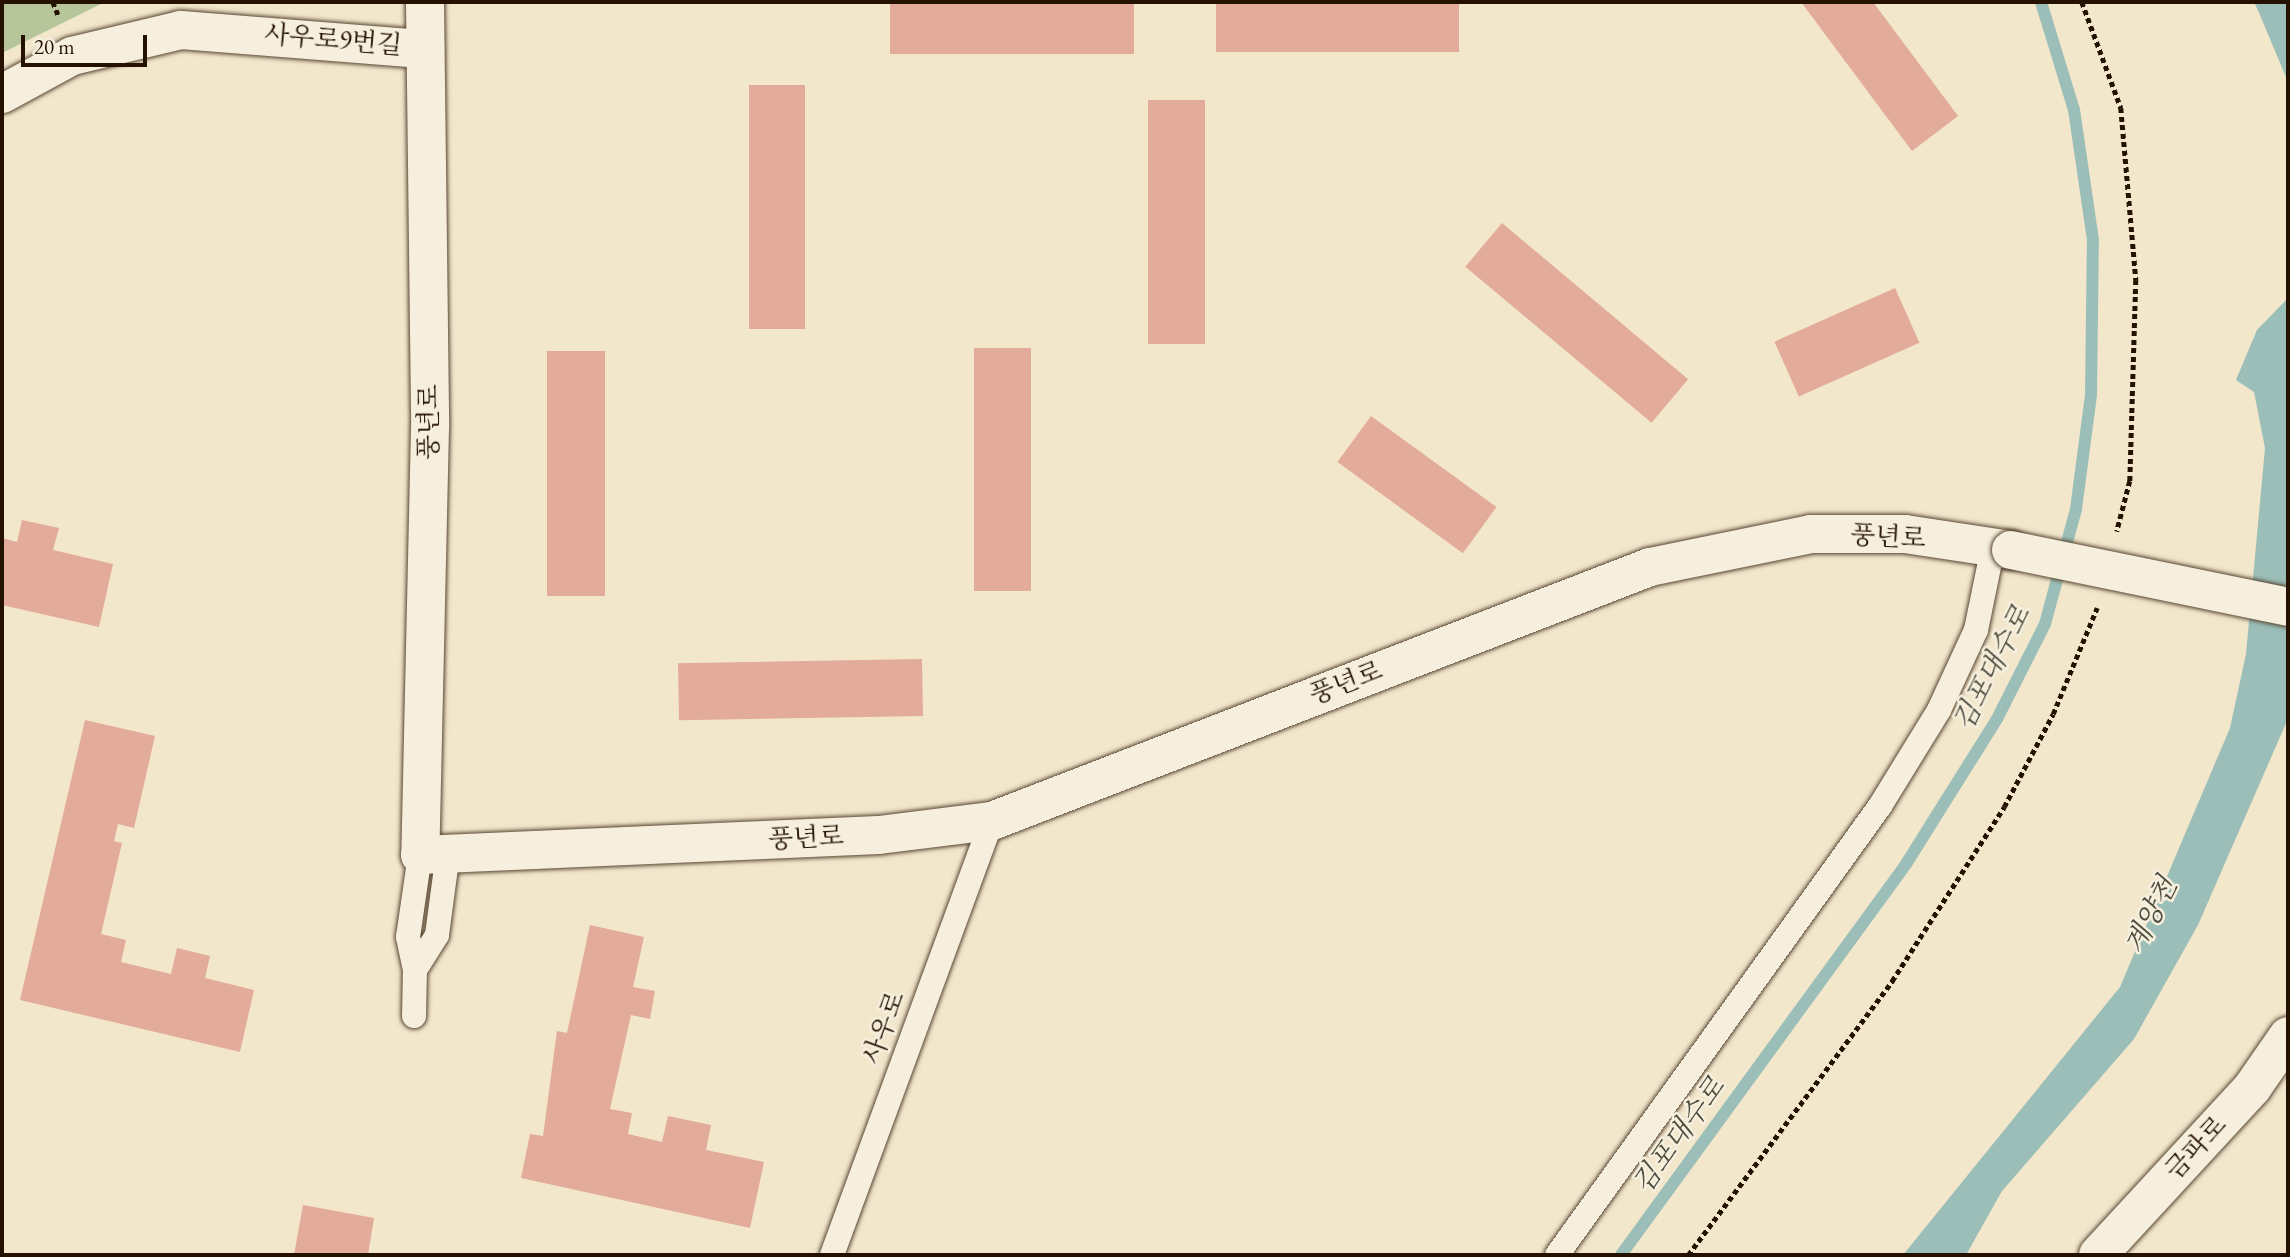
<!DOCTYPE html>
<meta charset="utf-8">
<style>
body{margin:0}
#map{position:relative;width:2290px;height:1257px;overflow:hidden;background:#f2e6cb;font-family:"EB Garamond","Noto Serif KR",serif}
div>[style]{position:absolute}
.green>*{inset:0;background:#b7c69a}
.water>*{inset:0;background:#9bbfb8}
.stream>*{height:12px;margin:-6px;padding:0 6px;transform-origin:6px;border-radius:6px;background:#9bbfb8}
.building>*{inset:0;background:#e3ab99;transform-origin:0 0}
.path>*{height:4.5px;margin-top:-2.25px;transform-origin:0;background:repeating-linear-gradient(90deg,#241100 0 5px,transparent 0 8.5px)}
.roads{filter:drop-shadow(0 0 2px #584633) drop-shadow(0 0 2px #584633)}
.service>*{height:24px;margin:-12px;padding:0 12px;transform-origin:12px;border-radius:12px;background:#f7efdd}
.minor>*{height:38px;margin:-19px;padding:0 19px;transform-origin:19px;border-radius:19px;background:#f7efdd}
.bridges{filter:drop-shadow(0 0 2px #584633) drop-shadow(0 0 2px #584633)}
.minor-bridge>*{height:38px;margin:-19px;padding:0 19px;transform-origin:19px;border-radius:19px;background:#f7efdd}
span{translate:-50% -50%;white-space:nowrap;text-align:center;line-height:1.15;-webkit-text-stroke:5px #f7efdd;paint-order:stroke}
.street-label{font-size:26px;color:#241100}
.water-label{font-size:28px;color:#4e4e40;font-style:italic}
.frame{position:absolute;inset:0;border:4px solid #241100;pointer-events:none}
.scale{position:absolute;left:21px;top:35px;width:126px;height:32px;box-sizing:border-box;border:4px solid #241100;border-top:0;padding-left:9px;font-size:21px;line-height:24px;white-space:nowrap;color:#241100;-webkit-text-stroke:5px #f7efdd;paint-order:stroke}
</style>
<div id="map">
<div class="green">
<div style="clip-path:polygon(2px 2px,105px 2px,2px 53px)"></div>
</div>
<div class="water">
<div style="clip-path:polygon(2254px 2px,2288px 2px,2288px 82px,2260px 15px)"></div>
<div style="clip-path:polygon(2288px 298px,2287px 721px,2198px 925px,2134px 1039px,2002px 1191px,1966px 1255px,1903px 1255px,2120px 987px,2230px 728px,2246px 654px,2265px 448px,2254px 392px,2236px 380px,2257px 330px)"></div>
</div>
<div class="stream">
<div style="left:1621px;top:1255px;width:484px;rotate:-53.9deg"></div>
<div style="left:1906px;top:864px;width:171px;rotate:-57.9deg"></div>
<div style="left:1997px;top:719px;width:106px;rotate:-63.2deg"></div>
<div style="left:2045px;top:624px;width:119px;rotate:-74.9deg"></div>
<div style="left:2076px;top:509px;width:115px;rotate:-82.5deg"></div>
<div style="left:2091px;top:395px;width:155px;rotate:-89.3deg"></div>
<div style="left:2093px;top:240px;width:131px;rotate:-98.3deg"></div>
<div style="left:2074px;top:110px;width:113px;rotate:-107deg"></div>
</div>
<div class="building">
<div style="left:890px;top:2px;width:244px;height:52px"></div>
<div style="left:1216px;top:2px;width:243px;height:50px"></div>
<div style="clip-path:polygon(1801px 2px,1873px 2px,1958px 116px,1912px 151px)"></div>
<div style="left:749px;top:85px;width:56px;height:244px"></div>
<div style="left:1148px;top:100px;width:57px;height:244px"></div>
<div style="left:1502px;top:223px;width:243px;height:57px;rotate:40deg"></div>
<div style="left:1895px;top:288px;width:60px;height:132px;rotate:66deg"></div>
<div style="left:974px;top:348px;width:57px;height:243px"></div>
<div style="left:605px;top:351px;width:245px;height:58px;rotate:90deg"></div>
<div style="left:1371px;top:416px;width:155px;height:57px;rotate:36deg"></div>
<div style="clip-path:polygon(22px 520px,59px 528px,53px 550px,113px 564px,99px 627px,2px 605px,2px 538px,17px 542px)"></div>
<div style="left:922px;top:659px;width:57px;height:244px;rotate:89deg"></div>
<div style="clip-path:polygon(85px 720px,155px 736px,134px 828px,118px 824px,114px 841px,122px 843px,101px 934px,126px 940px,121px 962px,171px 974px,177px 948px,210px 956px,205px 978px,254px 990px,240px 1052px,20px 1000px)"></div>
<div style="clip-path:polygon(590px 925px,644px 937px,633px 987px,655px 991px,650px 1019px,631px 1015px,610px 1109px,632px 1113px,628px 1134px,662px 1142px,668px 1116px,711px 1125px,706px 1150px,764px 1162px,750px 1228px,521px 1178px,530px 1134px,543px 1136px,557px 1031px,567px 1033px)"></div>
<div style="clip-path:polygon(303px 1205px,374px 1218px,368px 1255px,294px 1255px)"></div>
</div>
<div class="path">
<div style="left:53px;top:2px;width:16px;rotate:68deg"></div>
<div style="left:2082px;top:2px;width:113px;rotate:69.8deg"></div>
<div style="left:2121px;top:108px;width:173px;rotate:85deg"></div>
<div style="left:2136px;top:280px;width:201px;rotate:91.7deg"></div>
<div style="left:2130px;top:481px;width:52px;rotate:104.6deg"></div>
<div style="left:1688px;top:1255px;width:342px;rotate:-53.3deg"></div>
<div style="left:1892px;top:981px;width:207px;rotate:-57.2deg"></div>
<div style="left:2004px;top:807px;width:105px;rotate:-62.2deg"></div>
<div style="left:2053px;top:714px;width:115px;rotate:-67.5deg"></div>
</div>
<div class="roads">
<div class="service">
<div style="left:415px;top:970px;width:41px;rotate:-57.8deg"></div>
<div style="left:437px;top:935px;width:83px;rotate:-82.4deg"></div>
<div style="left:414px;top:1016px;width:46px;rotate:-88.8deg"></div>
<div style="left:415px;top:970px;width:34px;rotate:-102deg"></div>
<div style="left:408px;top:937px;width:83px;rotate:-81.7deg"></div>
<div style="left:832px;top:1255px;width:463px;rotate:-69.8deg"></div>
<div style="left:1557px;top:1255px;width:553px;rotate:-54.27deg"></div>
<div style="left:1880px;top:806px;width:113px;rotate:-58.4deg"></div>
<div style="left:1939px;top:710px;width:88px;rotate:-65.2deg"></div>
<div style="left:1976px;top:630px;width:85px;rotate:-78.4deg"></div>
</div>
<div class="minor">
<div style="left:425px;top:2px;width:426px;rotate:89.3deg"></div>
<div style="left:430px;top:428px;width:427px;rotate:91.3deg"></div>
<div style="left:420px;top:855px;width:459px;rotate:-2.5deg"></div>
<div style="left:879px;top:835px;width:114px;rotate:-7.1deg"></div>
<div style="left:992px;top:821px;width:705px;rotate:-21.11deg"></div>
<div style="left:1650px;top:567px;width:164px;rotate:-11.6deg"></div>
<div style="left:1811px;top:534px;width:94px"></div>
<div style="left:1905px;top:534px;width:107px;rotate:8.6deg"></div>
<div style="left:2px;top:94px;width:80px;rotate:-28.5deg"></div>
<div style="left:72px;top:56px;width:112px;rotate:-13.4deg"></div>
<div style="left:181px;top:30px;width:245px;rotate:4.5deg"></div>
<div style="left:2098px;top:1255px;width:227px;rotate:-47.3deg"></div>
<div style="left:2252px;top:1088px;width:63px;rotate:-55.3deg"></div>
</div>
</div>
<div class="bridges">
<div class="minor-bridge">
<div style="left:2011px;top:550px;width:283px;rotate:11.6deg"></div>
</div>
</div>
<div class="street-label">
<span style="left:333px;top:40px;rotate:5deg">사우로9번길</span>
<span style="left:429px;top:422px;rotate:-90deg">풍년로</span>
<span style="left:1888px;top:537px;rotate:3deg">풍년로</span>
<span style="left:1346px;top:683px;rotate:-21deg">풍년로</span>
<span style="left:806px;top:838px;rotate:-3deg">풍년로</span>
<span style="left:884px;top:1028px;rotate:-70deg">사우로</span>
<span style="left:2196px;top:1148px;rotate:-47deg">금파로</span>
</div>
<div class="water-label">
<span style="left:1991px;top:668px;rotate:-63deg">김포대수로</span>
<span style="left:2150px;top:915px;rotate:-63deg">계양천</span>
<span style="left:1678px;top:1135px;rotate:-54deg">김포대수로</span>
</div>
<div class="frame"></div>
<div class="scale">20 m</div>
</div>
